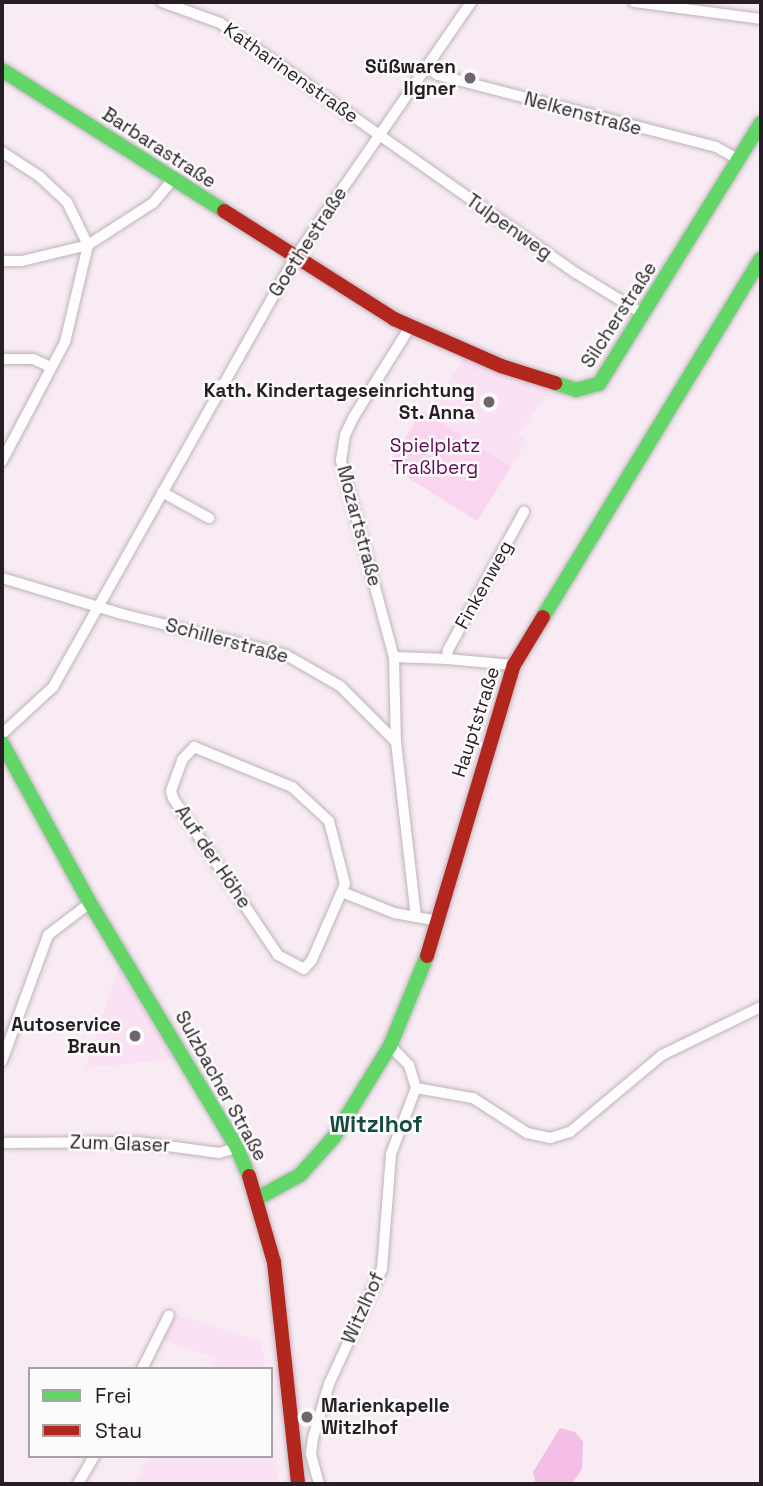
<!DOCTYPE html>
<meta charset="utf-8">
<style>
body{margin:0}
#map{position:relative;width:763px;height:1486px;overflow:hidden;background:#f8ebf4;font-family:"Space Grotesk",sans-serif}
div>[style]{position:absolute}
.built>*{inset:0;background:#fae1f3}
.green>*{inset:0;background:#f9d5ef;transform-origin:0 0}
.water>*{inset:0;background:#f4bee7}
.roads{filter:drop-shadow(0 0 2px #beb3bb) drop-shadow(0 0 2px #beb3bb)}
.street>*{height:10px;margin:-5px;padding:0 5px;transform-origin:5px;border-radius:5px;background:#fefcfd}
.fast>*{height:14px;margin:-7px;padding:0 7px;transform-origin:7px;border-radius:7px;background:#63d668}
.jam>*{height:14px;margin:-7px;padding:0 7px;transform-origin:7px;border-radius:7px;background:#b3261e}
.dots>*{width:19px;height:19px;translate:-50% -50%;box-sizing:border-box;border:4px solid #fbfbfb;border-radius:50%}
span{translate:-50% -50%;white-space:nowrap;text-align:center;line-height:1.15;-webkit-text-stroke:5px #fbfbfb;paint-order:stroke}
.poi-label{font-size:19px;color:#271d24;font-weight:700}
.right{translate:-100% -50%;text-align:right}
.left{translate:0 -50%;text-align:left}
.street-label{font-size:19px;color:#271d24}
.park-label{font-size:19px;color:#5f0952}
.quarter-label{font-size:23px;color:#154b3e;font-weight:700}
.frame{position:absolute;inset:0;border:4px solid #271d24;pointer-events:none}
.legend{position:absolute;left:28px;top:1367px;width:245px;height:91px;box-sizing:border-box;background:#fbfbfb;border:2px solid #a6a2a5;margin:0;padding:9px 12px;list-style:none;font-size:21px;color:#271d24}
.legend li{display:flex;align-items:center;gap:14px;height:35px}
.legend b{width:35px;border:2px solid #a6a2a5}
</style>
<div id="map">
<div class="built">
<div style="clip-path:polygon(463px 359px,550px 391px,518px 434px,527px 441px,511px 467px,427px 414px)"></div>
<div style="clip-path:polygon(118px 968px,171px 1053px,175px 1059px,85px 1068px)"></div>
<div style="clip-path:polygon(172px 1313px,262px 1342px,265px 1369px,211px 1369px,217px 1358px,161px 1340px)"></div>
<div style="clip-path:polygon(271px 1422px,278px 1484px,134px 1484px,150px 1456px,271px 1456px)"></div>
</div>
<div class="green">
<div style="left:422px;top:411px;width:105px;height:64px;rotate:32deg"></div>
</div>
<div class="water">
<div style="clip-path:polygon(560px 1428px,575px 1432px,583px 1442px,582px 1469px,572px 1484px,536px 1484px,533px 1472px)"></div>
</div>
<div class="roads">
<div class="street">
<div style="left:162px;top:2px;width:62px;rotate:19.9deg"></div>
<div style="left:220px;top:23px;width:435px;rotate:35.1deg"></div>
<div style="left:576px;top:273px;width:79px;rotate:31.5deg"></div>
<div style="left:634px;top:2px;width:128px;rotate:7.6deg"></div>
<div style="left:426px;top:68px;width:14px;rotate:30deg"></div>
<div style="left:438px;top:75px;width:287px;rotate:14.5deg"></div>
<div style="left:716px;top:147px;width:26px;rotate:29deg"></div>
<div style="left:2px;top:152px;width:44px;rotate:33deg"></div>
<div style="left:39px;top:176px;width:38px;rotate:43deg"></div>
<div style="left:67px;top:202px;width:48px;rotate:64deg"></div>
<div style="left:88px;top:245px;width:100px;rotate:103.3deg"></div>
<div style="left:65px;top:342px;width:135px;rotate:117.9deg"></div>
<div style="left:2px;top:261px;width:20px"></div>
<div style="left:22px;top:261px;width:68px;rotate:-13.6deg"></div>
<div style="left:88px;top:245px;width:77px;rotate:-32.9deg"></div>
<div style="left:153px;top:203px;width:31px;rotate:-50deg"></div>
<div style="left:410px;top:327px;width:107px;rotate:122.1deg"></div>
<div style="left:353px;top:418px;width:19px;rotate:115deg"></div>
<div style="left:345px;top:435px;width:26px;rotate:99deg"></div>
<div style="left:341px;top:461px;width:203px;rotate:74.9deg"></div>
<div style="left:394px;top:657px;width:85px;rotate:88.7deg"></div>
<div style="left:396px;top:742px;width:176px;rotate:83.5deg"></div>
<div style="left:2px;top:359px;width:31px"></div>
<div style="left:33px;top:359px;width:20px;rotate:24deg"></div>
<div style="left:162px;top:492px;width:54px;rotate:29deg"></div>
<div style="left:2px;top:578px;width:125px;rotate:16.7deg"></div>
<div style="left:122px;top:614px;width:169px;rotate:14deg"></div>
<div style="left:286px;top:655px;width:62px;rotate:29.9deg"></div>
<div style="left:340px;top:686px;width:79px;rotate:45deg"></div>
<div style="left:394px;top:657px;width:53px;rotate:2.2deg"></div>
<div style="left:447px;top:659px;width:9px;rotate:-84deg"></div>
<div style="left:448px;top:650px;width:158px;rotate:-61.2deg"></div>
<div style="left:447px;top:659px;width:67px;rotate:5.1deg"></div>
<div style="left:2px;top:734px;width:69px;rotate:-42.7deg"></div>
<div style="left:53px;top:687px;width:491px;rotate:-60.6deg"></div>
<div style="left:294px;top:259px;width:312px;rotate:-55.4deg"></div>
<div style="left:194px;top:747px;width:106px;rotate:22.2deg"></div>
<div style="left:292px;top:787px;width:50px;rotate:42.6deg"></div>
<div style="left:329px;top:821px;width:65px;rotate:75.7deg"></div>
<div style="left:345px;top:884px;width:83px;rotate:113.5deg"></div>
<div style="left:312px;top:960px;width:12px;rotate:132deg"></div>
<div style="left:304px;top:969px;width:30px;rotate:-152deg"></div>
<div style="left:278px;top:955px;width:189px;rotate:-123.8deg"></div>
<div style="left:173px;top:798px;width:7px;rotate:-106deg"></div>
<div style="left:171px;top:791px;width:33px;rotate:-70deg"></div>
<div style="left:182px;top:760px;width:18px;rotate:-47deg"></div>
<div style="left:342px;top:892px;width:56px;rotate:22deg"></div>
<div style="left:394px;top:913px;width:46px;rotate:10.1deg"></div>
<div style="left:2px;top:1061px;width:134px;rotate:-69.9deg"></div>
<div style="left:48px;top:935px;width:53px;rotate:-37.3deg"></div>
<div style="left:416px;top:1088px;width:58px;rotate:10deg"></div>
<div style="left:473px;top:1098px;width:64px;rotate:32.9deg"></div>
<div style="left:527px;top:1133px;width:24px;rotate:12deg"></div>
<div style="left:550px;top:1138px;width:21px;rotate:-17deg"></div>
<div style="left:570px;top:1132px;width:120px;rotate:-39.9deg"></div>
<div style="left:662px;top:1055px;width:110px;rotate:-25.9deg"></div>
<div style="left:2px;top:1143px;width:136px;rotate:-0.4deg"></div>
<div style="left:138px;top:1142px;width:82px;rotate:7.7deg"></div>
<div style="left:219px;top:1153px;width:19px;rotate:-16deg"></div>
<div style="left:142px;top:1369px;width:60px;rotate:-63.4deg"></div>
<div style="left:78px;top:1484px;width:32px;rotate:-60deg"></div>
<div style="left:319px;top:1484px;width:31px;rotate:-105deg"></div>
<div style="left:311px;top:1454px;width:16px;rotate:-83deg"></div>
<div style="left:313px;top:1438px;width:56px;rotate:-73.5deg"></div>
<div style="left:329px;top:1384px;width:127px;rotate:-65.3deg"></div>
<div style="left:382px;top:1269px;width:115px;rotate:-85.5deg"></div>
<div style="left:391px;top:1154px;width:71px;rotate:-69.3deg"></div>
<div style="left:416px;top:1088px;width:24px;rotate:-107deg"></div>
<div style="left:409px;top:1065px;width:27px;rotate:-135deg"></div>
</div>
<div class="fast">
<div style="left:2px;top:70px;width:263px;rotate:32.4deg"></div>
<div style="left:555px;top:383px;width:22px;rotate:18deg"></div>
<div style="left:576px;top:390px;width:24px;rotate:-15deg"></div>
<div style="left:599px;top:384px;width:307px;rotate:-58.2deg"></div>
<div style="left:543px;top:617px;width:419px;rotate:-58.7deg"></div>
<div style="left:2px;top:743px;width:183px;rotate:61.2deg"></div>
<div style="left:90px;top:903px;width:286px;rotate:59deg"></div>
<div style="left:237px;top:1148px;width:30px;rotate:67deg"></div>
<div style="left:258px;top:1198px;width:48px;rotate:-28.7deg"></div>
<div style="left:300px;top:1175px;width:51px;rotate:-48.2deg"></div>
<div style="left:334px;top:1137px;width:107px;rotate:-58.4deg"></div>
<div style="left:390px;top:1046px;width:97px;rotate:-67.7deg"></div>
</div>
<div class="jam">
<div style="left:224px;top:211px;width:201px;rotate:32.4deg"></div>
<div style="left:394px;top:319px;width:117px;rotate:23.7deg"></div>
<div style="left:501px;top:366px;width:57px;rotate:17.5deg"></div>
<div style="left:427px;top:956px;width:304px;rotate:-73.4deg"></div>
<div style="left:514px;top:665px;width:56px;rotate:-58.9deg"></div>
<div style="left:249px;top:1176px;width:90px;rotate:73.8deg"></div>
<div style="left:274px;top:1262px;width:223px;rotate:83.8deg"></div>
</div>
</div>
<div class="dots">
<div style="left:470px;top:78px;background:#70656d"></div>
<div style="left:489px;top:402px;background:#70656d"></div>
<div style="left:135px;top:1036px;background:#70656d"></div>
<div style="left:307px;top:1417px;background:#70656d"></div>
</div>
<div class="poi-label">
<span class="right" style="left:456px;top:78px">Süßwaren<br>Ilgner</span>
<span class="right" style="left:475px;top:402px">Kath. Kindertageseinrichtung<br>St. Anna</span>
<span class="right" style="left:121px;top:1036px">Autoservice<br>Braun</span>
<span class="left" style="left:321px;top:1417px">Marienkapelle<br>Witzlhof</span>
</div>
<div class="street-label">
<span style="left:291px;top:73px;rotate:35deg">Katharinenstraße</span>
<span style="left:583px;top:114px;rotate:15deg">Nelkenstraße</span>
<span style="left:159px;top:148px;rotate:33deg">Barbarastraße</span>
<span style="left:509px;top:227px;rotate:35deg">Tulpenweg</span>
<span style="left:308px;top:242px;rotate:-57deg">Goethestraße</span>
<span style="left:619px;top:315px;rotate:-57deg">Silcherstraße</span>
<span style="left:359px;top:526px;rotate:75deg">Mozartstraße</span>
<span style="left:484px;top:585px;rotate:-61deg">Finkenweg</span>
<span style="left:227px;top:641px;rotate:15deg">Schillerstraße</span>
<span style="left:476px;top:722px;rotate:-72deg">Hauptstraße</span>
<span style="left:213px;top:857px;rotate:56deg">Auf der Höhe</span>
<span style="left:221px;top:1086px;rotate:61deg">Sulzbacher Straße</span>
<span style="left:120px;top:1144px;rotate:2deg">Zum Glaser</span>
<span style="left:363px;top:1308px;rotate:-66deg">Witzlhof</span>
</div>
<div class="park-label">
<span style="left:435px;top:457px">Spielplatz<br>Traßlberg</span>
</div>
<div class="quarter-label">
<span style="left:376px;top:1124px">Witzlhof</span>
</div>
<div class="frame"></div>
<ul class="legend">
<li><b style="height:9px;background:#63d668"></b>Frei</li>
<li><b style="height:9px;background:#b3261e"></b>Stau</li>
</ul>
</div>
